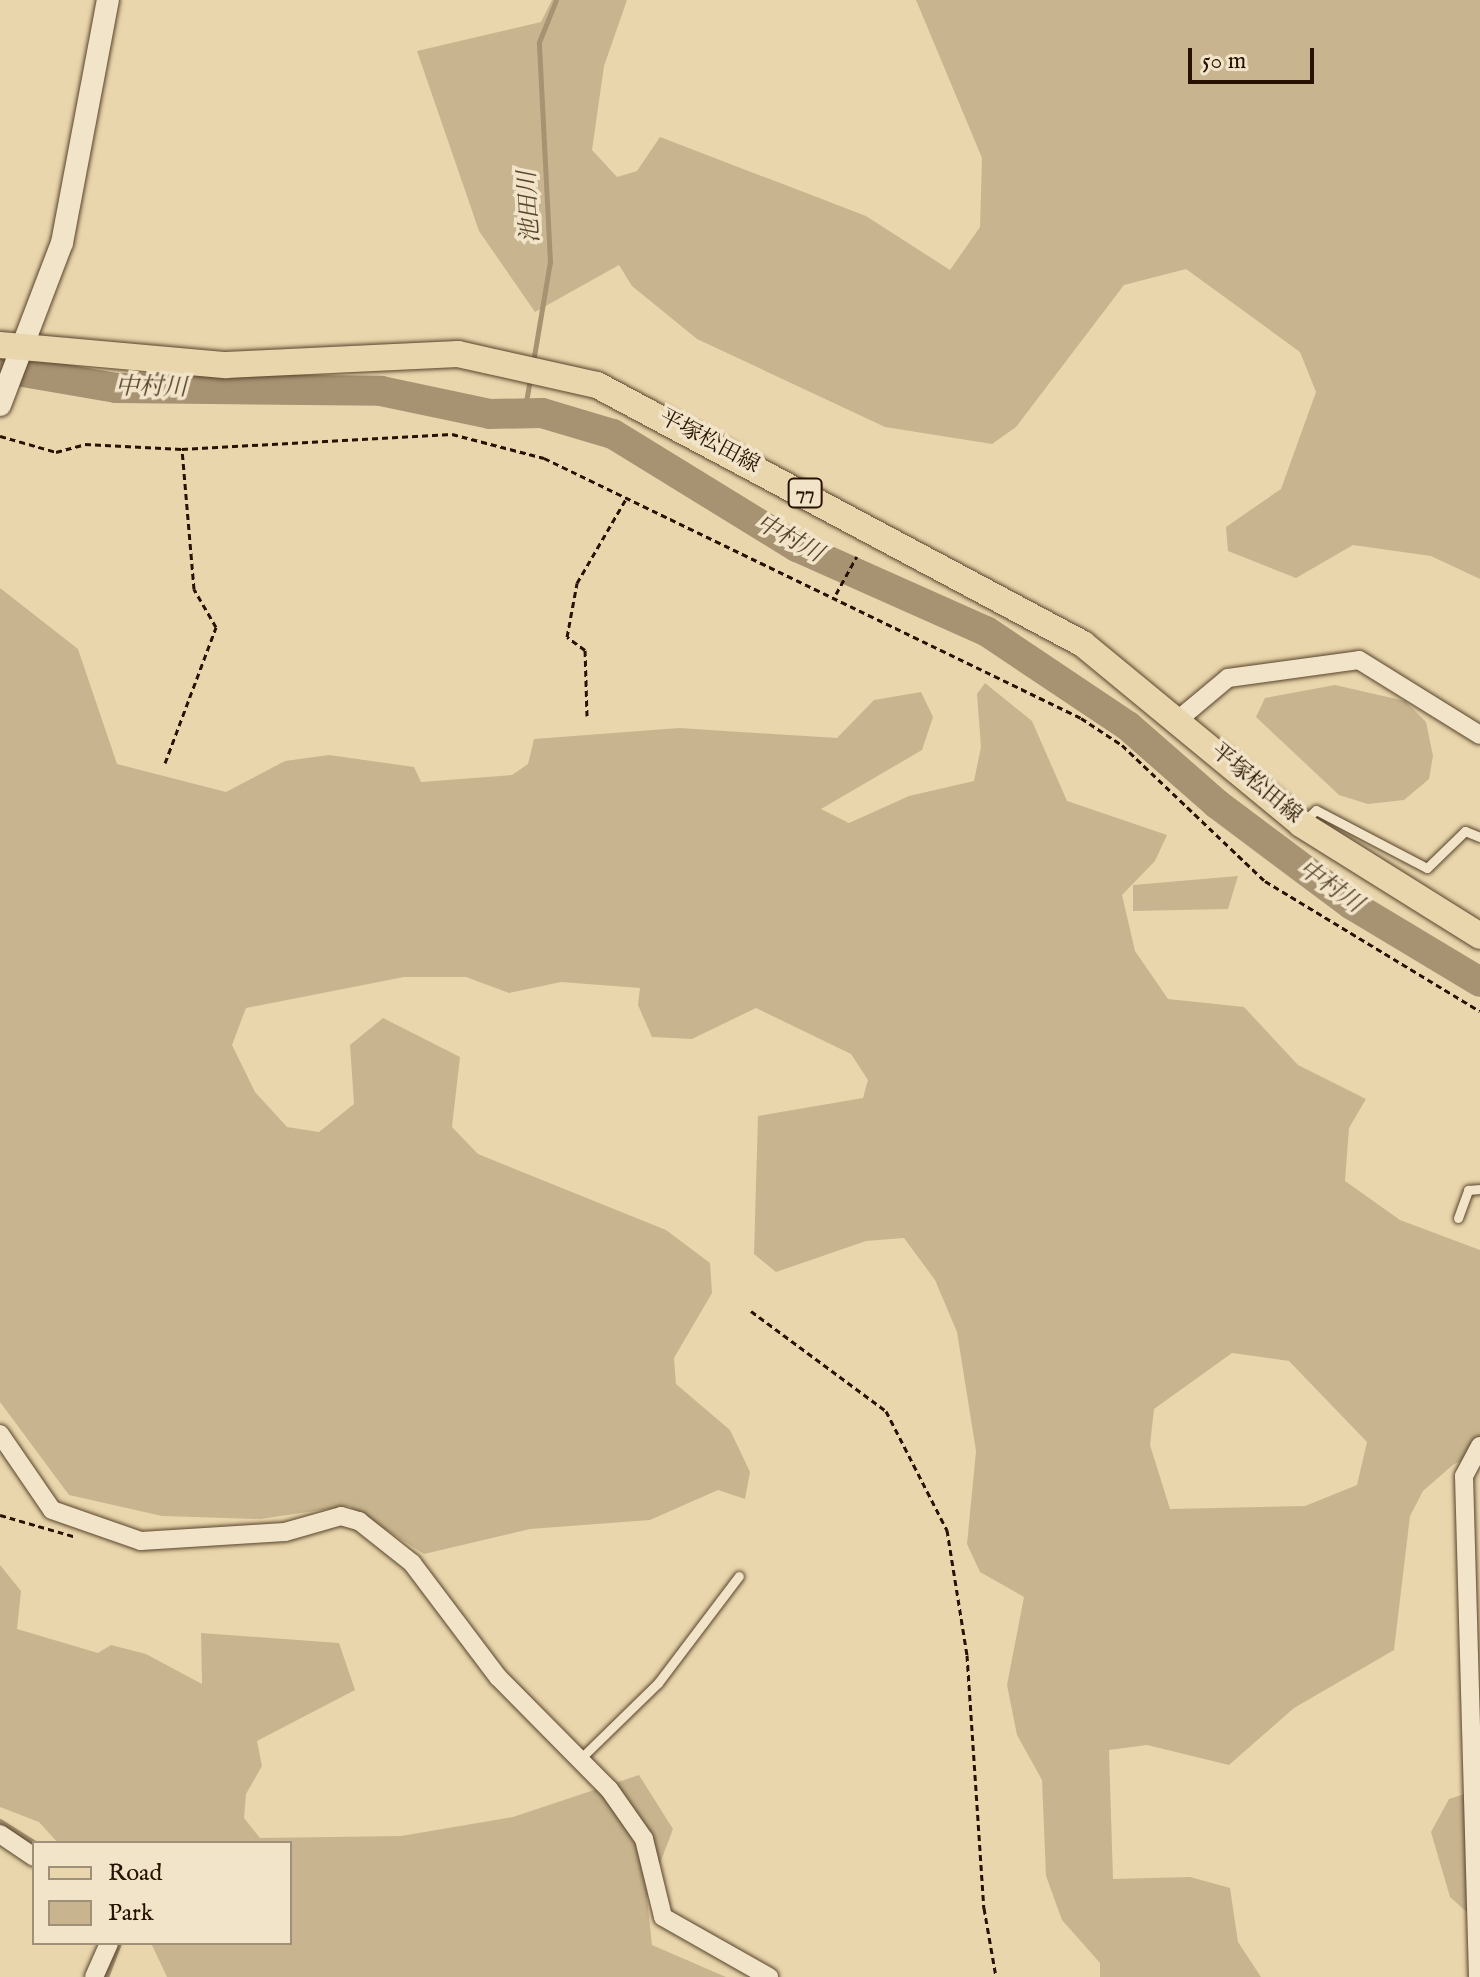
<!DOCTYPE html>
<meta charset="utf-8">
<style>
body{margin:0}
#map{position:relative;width:1480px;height:1977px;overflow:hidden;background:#e9d6ac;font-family:"IM FELL English","Noto Serif JP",serif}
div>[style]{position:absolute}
.green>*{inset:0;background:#c8b58f}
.stream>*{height:5px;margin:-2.5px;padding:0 2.5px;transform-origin:2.5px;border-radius:2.5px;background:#a79372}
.river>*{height:30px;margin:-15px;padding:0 15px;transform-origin:15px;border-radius:15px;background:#a79372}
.path>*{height:3px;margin-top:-1.5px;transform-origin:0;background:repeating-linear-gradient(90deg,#271200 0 6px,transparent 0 10px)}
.roads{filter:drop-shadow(0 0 2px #58432b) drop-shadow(0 0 2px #58432b)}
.service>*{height:9px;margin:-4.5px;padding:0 4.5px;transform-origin:4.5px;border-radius:4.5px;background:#f1e4c9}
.minor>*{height:18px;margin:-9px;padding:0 9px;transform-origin:9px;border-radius:9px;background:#f1e4c9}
.tertiary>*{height:22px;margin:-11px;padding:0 11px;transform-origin:11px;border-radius:11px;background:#f1e4c9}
.primary>*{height:26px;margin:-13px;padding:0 13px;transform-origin:13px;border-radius:13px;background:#e9d6ac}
span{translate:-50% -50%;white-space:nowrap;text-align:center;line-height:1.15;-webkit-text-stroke:7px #f1e4c9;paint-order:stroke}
.shield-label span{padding:2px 6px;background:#f1e4c9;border:2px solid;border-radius:6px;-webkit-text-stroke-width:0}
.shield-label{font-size:20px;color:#271200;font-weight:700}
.street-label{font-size:22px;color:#271200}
.water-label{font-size:24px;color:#5a462e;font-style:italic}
.legend{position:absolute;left:32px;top:1841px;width:260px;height:104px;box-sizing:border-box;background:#f1e4c9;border:2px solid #a09079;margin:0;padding:10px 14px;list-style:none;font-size:24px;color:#271200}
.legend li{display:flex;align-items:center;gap:16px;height:40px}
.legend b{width:40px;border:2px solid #a09079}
.scale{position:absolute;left:1188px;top:48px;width:126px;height:36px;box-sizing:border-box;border:4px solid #271200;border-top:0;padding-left:10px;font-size:24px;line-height:28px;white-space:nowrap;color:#271200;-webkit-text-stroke:6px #f1e4c9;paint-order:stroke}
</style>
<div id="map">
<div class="green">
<div style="clip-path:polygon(552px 0,627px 0,604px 66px,592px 150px,617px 177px,637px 171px,660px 137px,866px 216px,950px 270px,980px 227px,982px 158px,916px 0,1480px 0,1480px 579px,1431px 556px,1353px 545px,1296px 578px,1228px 551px,1226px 527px,1281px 489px,1316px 392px,1300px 352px,1186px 269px,1124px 285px,1016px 427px,992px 444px,885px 427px,697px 339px,632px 286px,619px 265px,535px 312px,479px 231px,417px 51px,541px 22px)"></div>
<div style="clip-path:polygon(evenodd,0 588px,78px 649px,117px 764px,226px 792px,285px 761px,329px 755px,414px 767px,421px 782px,512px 775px,528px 764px,534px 739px,679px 728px,837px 738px,874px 700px,921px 692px,933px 717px,922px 750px,821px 809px,849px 823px,909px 796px,974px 781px,981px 747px,977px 694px,985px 683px,1032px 721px,1067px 801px,1167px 835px,1155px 861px,1122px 895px,1135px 951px,1168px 999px,1244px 1007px,1298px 1065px,1366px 1099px,1349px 1128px,1345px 1181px,1400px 1220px,1480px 1250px,1480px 1454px,1454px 1464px,1423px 1491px,1410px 1516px,1394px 1650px,1294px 1708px,1229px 1765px,1147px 1745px,1109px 1750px,1113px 1879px,1190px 1877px,1230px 1888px,1238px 1942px,1261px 1977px,1100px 1977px,1100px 1963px,1062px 1920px,1046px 1876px,1042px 1780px,1017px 1735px,1007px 1685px,1024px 1597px,980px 1572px,967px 1544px,976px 1451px,957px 1332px,935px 1280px,904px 1238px,866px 1241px,776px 1272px,754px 1254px,758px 1116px,863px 1098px,868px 1080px,851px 1054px,756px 1008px,692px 1039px,652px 1037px,638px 1005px,640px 988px,561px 982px,509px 993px,466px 977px,404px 977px,246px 1008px,232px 1045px,255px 1092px,287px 1127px,319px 1132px,354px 1104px,350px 1045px,383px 1018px,460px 1057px,452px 1127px,478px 1154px,666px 1230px,710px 1263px,712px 1293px,674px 1358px,676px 1384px,730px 1430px,750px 1472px,745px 1499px,718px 1490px,650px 1520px,530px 1529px,424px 1554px,349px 1506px,260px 1519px,162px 1516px,69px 1495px,0 1402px,0 588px,1232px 1353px,1289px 1361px,1367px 1442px,1357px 1485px,1305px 1506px,1170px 1509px,1150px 1445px,1154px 1409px,1232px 1353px)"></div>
<div style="clip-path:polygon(1335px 685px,1405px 701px,1426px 722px,1433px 756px,1429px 779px,1404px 800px,1368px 804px,1339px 795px,1256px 717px,1265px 698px)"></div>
<div style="clip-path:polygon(1238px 876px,1228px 909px,1133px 911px,1133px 885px)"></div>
<div style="clip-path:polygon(0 1565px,21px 1591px,17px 1629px,98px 1653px,111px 1645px,146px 1654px,202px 1684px,201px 1633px,339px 1643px,355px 1690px,257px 1741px,262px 1766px,246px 1794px,244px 1818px,260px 1838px,401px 1836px,513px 1817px,639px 1775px,673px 1829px,647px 1898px,652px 1945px,726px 1977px,167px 1977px,151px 1943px,290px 1943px,290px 1843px,58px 1843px,39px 1822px,0 1807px)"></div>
<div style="clip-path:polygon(1480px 1789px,1480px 1924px,1450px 1897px,1431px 1832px,1449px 1799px)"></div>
</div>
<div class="stream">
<div style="left:533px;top:362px;width:101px;rotate:-80.4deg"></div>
<div style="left:550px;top:262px;width:220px;rotate:-92.9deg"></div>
<div style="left:539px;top:42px;width:45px;rotate:-68deg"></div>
<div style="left:524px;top:413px;width:34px;rotate:-80deg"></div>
<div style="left:0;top:1821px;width:41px;rotate:32.2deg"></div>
<div style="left:106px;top:1977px;width:36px;rotate:-69deg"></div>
</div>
<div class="river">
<div style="left:0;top:368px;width:118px;rotate:9.8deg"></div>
<div style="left:116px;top:388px;width:265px;rotate:0.6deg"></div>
<div style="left:381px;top:391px;width:111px;rotate:11.9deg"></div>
<div style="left:490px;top:414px;width:52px;rotate:-1.1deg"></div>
<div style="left:542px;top:413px;width:74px;rotate:16.5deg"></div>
<div style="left:613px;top:434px;width:216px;rotate:31.6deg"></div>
<div style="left:797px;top:547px;width:207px;rotate:24deg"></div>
<div style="left:986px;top:631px;width:171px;rotate:33.8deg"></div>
<div style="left:1128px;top:726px;width:118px;rotate:41.2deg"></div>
<div style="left:1217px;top:804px;width:169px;rotate:36.8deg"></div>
<div style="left:1352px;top:905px;width:149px;rotate:31deg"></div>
</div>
<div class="path">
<div style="left:0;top:436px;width:58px;rotate:15.9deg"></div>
<div style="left:56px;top:452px;width:30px;rotate:-15deg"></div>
<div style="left:85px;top:444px;width:97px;rotate:3deg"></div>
<div style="left:182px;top:449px;width:270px;rotate:-3.2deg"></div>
<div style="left:452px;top:434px;width:95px;rotate:14.6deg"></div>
<div style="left:544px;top:458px;width:597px;rotate:25.83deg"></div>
<div style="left:1081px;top:718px;width:49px;rotate:33.4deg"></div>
<div style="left:1122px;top:745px;width:197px;rotate:43.6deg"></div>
<div style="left:1265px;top:881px;width:251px;rotate:31.2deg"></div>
<div style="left:836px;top:594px;width:43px;rotate:-61.1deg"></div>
<div style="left:587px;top:716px;width:66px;rotate:-91.7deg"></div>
<div style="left:585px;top:650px;width:22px;rotate:-144deg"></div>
<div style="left:567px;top:637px;width:55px;rotate:-79.5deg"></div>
<div style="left:577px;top:583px;width:99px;rotate:-59.8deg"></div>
<div style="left:165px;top:763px;width:145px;rotate:-69.4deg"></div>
<div style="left:216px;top:627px;width:44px;rotate:-120.1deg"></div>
<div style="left:194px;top:589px;width:141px;rotate:-94.9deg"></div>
<div style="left:751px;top:1311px;width:168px;rotate:36.5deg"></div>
<div style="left:886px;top:1411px;width:134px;rotate:62.9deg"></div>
<div style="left:947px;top:1530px;width:127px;rotate:80.9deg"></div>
<div style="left:967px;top:1655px;width:254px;rotate:86.2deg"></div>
<div style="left:984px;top:1908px;width:70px;rotate:80.1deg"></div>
<div style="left:0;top:1515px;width:79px;rotate:16.1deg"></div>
</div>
<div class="roads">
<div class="service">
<div style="left:1302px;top:823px;width:19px;rotate:-43deg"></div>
<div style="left:1316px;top:810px;width:125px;rotate:27.6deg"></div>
<div style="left:1427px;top:868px;width:53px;rotate:-44.2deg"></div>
<div style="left:1465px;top:831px;width:16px;rotate:22deg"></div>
<div style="left:1458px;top:1218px;width:30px;rotate:-70deg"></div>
<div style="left:1468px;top:1190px;width:12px;rotate:-5deg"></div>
<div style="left:580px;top:1759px;width:109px;rotate:-44.3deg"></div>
<div style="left:658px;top:1683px;width:134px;rotate:-52.9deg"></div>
</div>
<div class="minor">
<div style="left:1179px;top:719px;width:64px;rotate:-39.9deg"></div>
<div style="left:1228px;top:678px;width:132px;rotate:-7.8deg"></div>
<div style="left:1359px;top:660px;width:142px;rotate:31.8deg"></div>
<div style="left:0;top:1434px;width:92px;rotate:55.6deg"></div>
<div style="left:52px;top:1510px;width:94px;rotate:19.2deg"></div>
<div style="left:141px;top:1541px;width:144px;rotate:-3.6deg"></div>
<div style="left:285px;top:1532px;width:58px;rotate:-15.9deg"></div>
<div style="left:341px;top:1516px;width:19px;rotate:16deg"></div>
<div style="left:359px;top:1521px;width:68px;rotate:38.4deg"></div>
<div style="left:412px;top:1563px;width:143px;rotate:53deg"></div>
<div style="left:498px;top:1677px;width:158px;rotate:45.3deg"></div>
<div style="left:609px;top:1789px;width:61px;rotate:55deg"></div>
<div style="left:644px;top:1839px;width:80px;rotate:76.3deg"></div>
<div style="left:663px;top:1917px;width:122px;rotate:29.5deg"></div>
<div style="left:0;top:1834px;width:41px;rotate:34.1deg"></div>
<div style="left:94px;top:1977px;width:37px;rotate:-66deg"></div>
<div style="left:1478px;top:1977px;width:501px;rotate:-91.6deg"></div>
<div style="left:1464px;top:1476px;width:34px;rotate:-62deg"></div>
</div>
<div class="tertiary">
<div style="left:0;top:405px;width:173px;rotate:-69.1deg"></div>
<div style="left:62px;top:243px;width:247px;rotate:-79.3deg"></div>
</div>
<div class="primary">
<div style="left:0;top:345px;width:227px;rotate:5.1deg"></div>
<div style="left:226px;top:365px;width:232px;rotate:-2.7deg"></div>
<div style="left:458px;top:354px;width:142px;rotate:12.6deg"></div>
<div style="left:597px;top:385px;width:551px;rotate:28.05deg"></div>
<div style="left:1083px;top:644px;width:283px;rotate:39.5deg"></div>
<div style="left:1301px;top:824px;width:211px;rotate:32deg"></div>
</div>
</div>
<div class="shield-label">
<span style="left:805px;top:493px">77</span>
</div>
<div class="street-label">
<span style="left:709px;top:442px;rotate:28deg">平塚松田線</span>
<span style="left:1256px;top:784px;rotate:40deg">平塚松田線</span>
</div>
<div class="water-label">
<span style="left:530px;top:207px;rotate:-93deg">池田川</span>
<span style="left:151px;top:388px;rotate:1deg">中村川</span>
<span style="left:789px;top:539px;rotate:29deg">中村川</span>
<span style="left:1330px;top:887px;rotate:35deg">中村川</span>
</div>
<ul class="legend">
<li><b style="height:10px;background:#e9d6ac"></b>Road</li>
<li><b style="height:22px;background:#c8b58f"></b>Park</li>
</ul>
<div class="scale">50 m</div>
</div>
